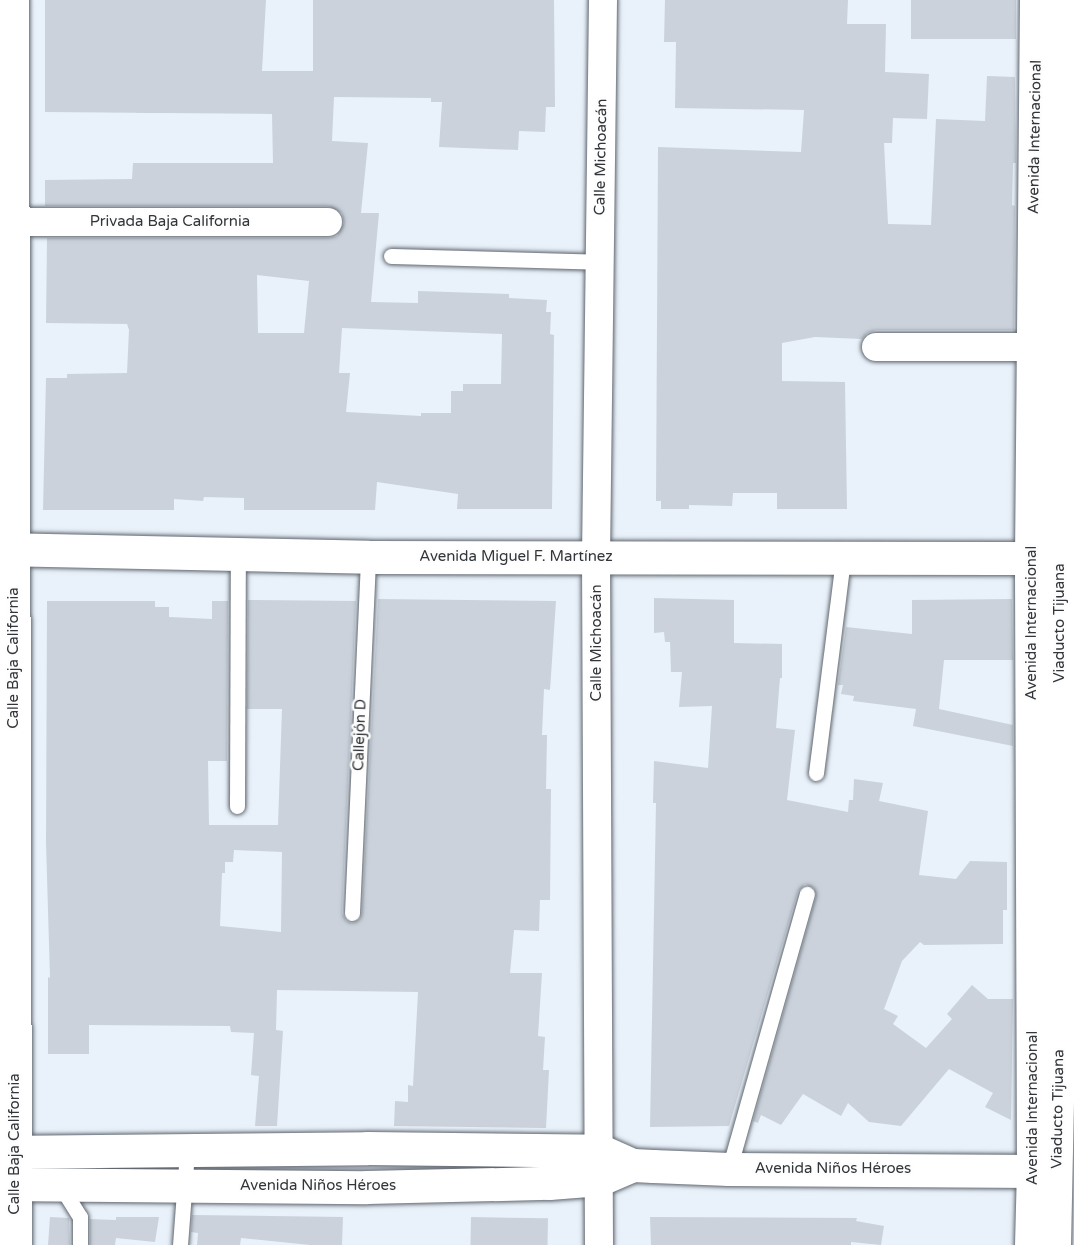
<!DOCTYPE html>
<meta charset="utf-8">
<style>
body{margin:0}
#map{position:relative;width:1074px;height:1245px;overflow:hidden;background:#e9f1fa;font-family:"Varela Round",sans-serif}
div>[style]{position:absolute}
.building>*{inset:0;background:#cbd2db;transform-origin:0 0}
.roads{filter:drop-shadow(0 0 2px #5f666e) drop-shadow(0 0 2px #5f666e)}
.service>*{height:15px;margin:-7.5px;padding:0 7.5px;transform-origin:7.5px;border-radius:7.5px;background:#fff}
.minor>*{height:28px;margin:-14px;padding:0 14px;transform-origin:14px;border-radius:14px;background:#fff}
.tertiary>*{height:33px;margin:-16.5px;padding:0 16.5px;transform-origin:16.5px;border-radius:16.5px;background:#fff}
.secondary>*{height:33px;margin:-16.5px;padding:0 16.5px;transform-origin:16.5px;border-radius:16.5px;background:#fff}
.motorway>*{height:33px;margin:-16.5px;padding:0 16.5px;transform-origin:16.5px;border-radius:16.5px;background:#fff}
span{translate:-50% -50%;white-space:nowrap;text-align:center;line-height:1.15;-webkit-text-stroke:5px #fdfdfd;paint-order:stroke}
.street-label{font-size:15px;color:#323539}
</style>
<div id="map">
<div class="building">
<div style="clip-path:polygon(evenodd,45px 0,266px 0,262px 71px,313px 71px,313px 0,554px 0,555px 107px,546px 107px,545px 132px,519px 131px,518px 150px,439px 147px,442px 102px,431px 102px,431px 98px,334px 97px,332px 141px,368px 143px,361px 213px,379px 213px,371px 302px,418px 303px,418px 291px,509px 294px,509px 298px,547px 300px,546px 312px,551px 312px,550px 334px,554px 335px,552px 509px,457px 509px,458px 494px,377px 482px,375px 510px,244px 510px,244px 498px,204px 497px,203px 501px,174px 499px,174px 510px,43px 510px,46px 378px,67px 378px,67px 374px,127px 373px,129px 330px,127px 324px,46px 323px,47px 238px,328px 238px,337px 236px,344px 223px,342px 213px,328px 206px,45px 206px,45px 180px,132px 179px,133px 163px,273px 163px,272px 114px,45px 112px,45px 0,257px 275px,309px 281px,304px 333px,258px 333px,257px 275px,45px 0,342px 328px,502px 334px,501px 384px,463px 384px,463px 391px,451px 391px,451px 413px,421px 413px,421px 416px,346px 412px,350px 373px,339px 373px,342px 328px)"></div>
<div style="clip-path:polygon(665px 0,848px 0,847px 24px,886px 24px,885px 72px,929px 74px,927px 119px,893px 118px,892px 143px,884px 143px,888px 224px,931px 225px,936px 119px,985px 121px,987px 76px,1015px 77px,1016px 163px,1013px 163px,1012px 205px,1015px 206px,1014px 330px,876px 330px,867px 333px,862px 339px,815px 337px,782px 343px,782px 381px,845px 382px,847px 509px,777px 509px,777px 493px,733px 493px,732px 506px,689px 505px,689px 509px,661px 509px,661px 501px,656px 501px,658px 147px,801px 152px,804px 110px,675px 108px,676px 42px,664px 42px)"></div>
<div style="left:911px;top:0;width:105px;height:39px"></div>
<div style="clip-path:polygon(654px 598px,734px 600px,734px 643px,782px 644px,782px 678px,780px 678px,776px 728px,795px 730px,787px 800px,848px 812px,849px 800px,853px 800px,854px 779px,883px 783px,879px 801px,928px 811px,919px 875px,956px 879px,970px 861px,1007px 862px,1007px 910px,1003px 910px,1003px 944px,924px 945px,920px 942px,902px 961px,884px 1009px,898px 1016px,893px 1024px,926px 1048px,952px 1019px,947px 1014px,972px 985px,988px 999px,1013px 999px,1011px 1120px,985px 1107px,993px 1093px,949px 1069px,901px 1126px,869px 1122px,848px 1103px,841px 1116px,803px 1094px,781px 1125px,761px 1115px,758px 1123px,753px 1121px,816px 897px,814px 888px,805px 884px,798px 891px,729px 1126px,650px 1127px,656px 803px,653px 803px,654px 761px,708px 768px,712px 706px,679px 707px,682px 672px,671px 672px,670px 642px,665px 642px,664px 632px,654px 633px)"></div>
<div style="clip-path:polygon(evenodd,378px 599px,556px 601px,550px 690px,544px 689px,542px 735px,547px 735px,546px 789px,551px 789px,550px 900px,540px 900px,539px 931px,514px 930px,510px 973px,542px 973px,538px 1036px,545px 1037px,543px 1070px,549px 1070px,546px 1128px,394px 1126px,395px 1101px,408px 1102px,408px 1085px,413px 1086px,418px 992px,277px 990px,276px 1030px,283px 1031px,277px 1126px,255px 1126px,259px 1076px,251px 1075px,254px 1033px,231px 1032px,230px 1026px,89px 1025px,89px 1054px,48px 1054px,48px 977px,50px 978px,46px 843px,47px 601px,155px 601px,155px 607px,169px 607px,169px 617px,212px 619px,212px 601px,228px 601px,227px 761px,208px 761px,209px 825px,278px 825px,282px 709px,247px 709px,248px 600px,356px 601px,342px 913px,346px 921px,352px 923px,360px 919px,362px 913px,378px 599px,234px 850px,282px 852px,281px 932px,220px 926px,222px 873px,225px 873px,225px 862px,233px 862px,234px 850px)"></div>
<div style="clip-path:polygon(1012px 599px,1013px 660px,944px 660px,939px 709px,1013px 725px,1013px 746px,913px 726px,916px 709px,853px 701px,854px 696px,841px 694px,843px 685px,838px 685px,846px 627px,912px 634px,912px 600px)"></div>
<div style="clip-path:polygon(192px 1215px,343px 1217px,342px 1245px,310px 1245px,241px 1238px,240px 1245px,197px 1245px,198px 1233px,191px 1232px)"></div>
<div style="clip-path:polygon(50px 1217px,69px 1218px,70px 1245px,48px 1245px)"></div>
<div style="clip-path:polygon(116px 1217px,159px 1217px,155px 1242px,116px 1238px,115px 1245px,90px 1245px,90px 1219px,116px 1220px)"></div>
<div style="left:471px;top:1217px;width:77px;height:28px;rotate:1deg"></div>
<div style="clip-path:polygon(650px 1217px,857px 1218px,856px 1221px,884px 1226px,881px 1245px,851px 1242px,851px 1245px,651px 1245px)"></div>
</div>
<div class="roads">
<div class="service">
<div style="left:391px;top:256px;width:209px;rotate:1.6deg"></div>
<div style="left:816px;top:773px;width:217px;rotate:-82.8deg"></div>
<div style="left:237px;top:806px;width:252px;rotate:-89.8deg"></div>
<div style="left:352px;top:913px;width:356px;rotate:-87.4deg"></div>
<div style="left:729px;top:1169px;width:286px;rotate:-74.2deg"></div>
<div style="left:60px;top:1185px;width:38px;rotate:58deg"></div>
<div style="left:80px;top:1217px;width:28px;rotate:90deg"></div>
<div style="left:180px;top:1245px;width:94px;rotate:-85.7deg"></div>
</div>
<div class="minor">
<div style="left:11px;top:222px;width:317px"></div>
<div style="left:876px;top:347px;width:156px"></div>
<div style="left:599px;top:1245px;width:688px;rotate:-90.25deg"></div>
<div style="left:596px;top:557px;width:557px;rotate:-89.28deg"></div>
</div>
<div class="tertiary">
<div style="left:12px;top:0;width:1245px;rotate:89.86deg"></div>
<div style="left:0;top:549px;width:368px;rotate:1.2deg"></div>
<div style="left:368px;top:557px;width:663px;rotate:0.09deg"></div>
<div style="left:0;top:1152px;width:367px;rotate:-0.6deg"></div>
<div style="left:367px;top:1148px;width:234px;rotate:0.7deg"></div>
<div style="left:601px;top:1151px;width:35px;rotate:24deg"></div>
<div style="left:633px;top:1165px;width:20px;rotate:3deg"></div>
<div style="left:653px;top:1166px;width:76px;rotate:2.3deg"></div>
<div style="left:729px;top:1169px;width:304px;rotate:0.4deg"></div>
<div style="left:0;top:1184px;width:366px;rotate:0.5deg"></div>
<div style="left:366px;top:1187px;width:183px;rotate:-1.3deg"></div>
<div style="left:549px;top:1183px;width:51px;rotate:-4.5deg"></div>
<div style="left:600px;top:1179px;width:36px;rotate:-23deg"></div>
</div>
<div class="secondary">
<div style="left:1031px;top:1245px;width:74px;rotate:-88.5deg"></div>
<div style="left:1033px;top:1171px;width:613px;rotate:-90.19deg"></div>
<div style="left:1031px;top:558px;width:558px;rotate:-89.49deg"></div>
</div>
<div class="motorway">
<div style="left:1054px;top:1245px;width:243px;rotate:-88.8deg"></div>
<div style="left:1059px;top:1002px;width:1002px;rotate:-89.77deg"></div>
</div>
</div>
<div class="street-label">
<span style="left:1035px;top:137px;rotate:-89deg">Avenida Internacional</span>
<span style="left:601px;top:157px;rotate:-89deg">Calle Michoacán</span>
<span style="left:170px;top:222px">Privada Baja California</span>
<span style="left:516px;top:557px">Avenida Miguel F. Martínez</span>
<span style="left:1032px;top:623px;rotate:-90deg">Avenida Internacional</span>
<span style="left:1060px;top:623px;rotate:-90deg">Viaducto Tijuana</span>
<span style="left:597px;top:643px;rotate:-90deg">Calle Michoacán</span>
<span style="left:14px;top:658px;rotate:-90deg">Calle Baja California</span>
<span style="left:360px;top:735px;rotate:-88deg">Callejón D</span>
<span style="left:1033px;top:1108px;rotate:-90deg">Avenida Internacional</span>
<span style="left:1058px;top:1109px;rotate:-89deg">Viaducto Tijuana</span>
<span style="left:15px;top:1144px;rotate:-90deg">Calle Baja California</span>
<span style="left:833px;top:1169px">Avenida Niños Héroes</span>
<span style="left:318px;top:1186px">Avenida Niños Héroes</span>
</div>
</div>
